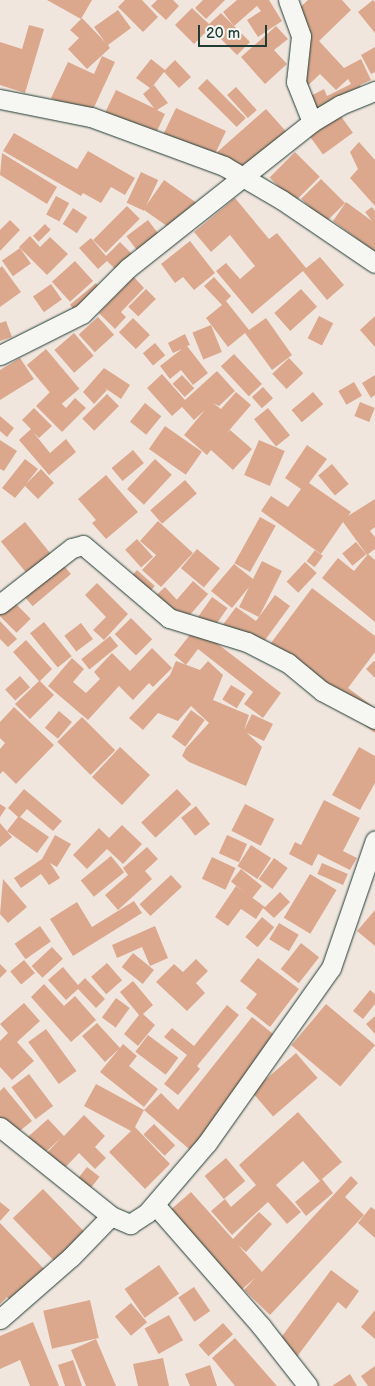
<!DOCTYPE html>
<style>
body{margin:0}
#map{position:relative;width:375px;height:1386px;overflow:hidden;background:#f1e6de;font-family:"Balsamiq Sans",sans-serif}
div>[style]{position:absolute}
.building>*{inset:0;background:#dba88e;transform-origin:0 0}
.roads{filter:drop-shadow(0 0 1px #1f3d34) drop-shadow(0 0 1px #1f3d34)}
.street>*{height:19px;margin:-9.5px;padding:0 9.5px;transform-origin:9.5px;border-radius:9.5px;background:#f6f6f2}
span{translate:-50% -50%;white-space:nowrap;text-align:center;line-height:1.15;-webkit-text-stroke:4px #f6f6f2;paint-order:stroke}
.scale{position:absolute;left:198px;top:25px;width:69px;height:22px;box-sizing:border-box;border:2px solid #1f3d34;border-top:0;padding-left:6px;font-size:15px;line-height:18px;white-space:nowrap;color:#1f3d34;-webkit-text-stroke:4px #f6f6f2;paint-order:stroke}
</style>
<div id="map">
<div class="building">
<div style="clip-path:polygon(47px 0,92px 0,81px 19px)"></div>
<div style="clip-path:polygon(125px 0,142px 0,158px 17px,143px 32px,118px 7px)"></div>
<div style="clip-path:polygon(157px 0,173px 0,179px 6px,166px 20px,151px 6px)"></div>
<div style="clip-path:polygon(203px 0,225px 0,206px 19px,195px 8px)"></div>
<div style="clip-path:polygon(237px 0,269px 0,282px 21px,258px 37px,247px 20px,261px 11px,257px 6px,234px 26px,223px 12px)"></div>
<div style="clip-path:polygon(308px 0,342px 0,351px 10px,319px 41px,344px 68px,361px 59px,371px 80px,360px 85px,366px 96px,313px 123px,301px 101px,324px 89px,327px 96px,351px 84px,348px 79px,336px 90px,320px 74px,299px 94px,297px 63px,310px 50px,299px 39px,310px 29px,295px 12px)"></div>
<div style="clip-path:polygon(373px 0,375px 2px,375px 33px,358px 12px)"></div>
<div style="clip-path:polygon(192px 8px,209px 24px,221px 13px,250px 42px,237px 55px,210px 28px,194px 44px,175px 25px)"></div>
<div style="clip-path:polygon(118px 10px,131px 28px,108px 45px,110px 48px,87px 69px,68px 49px,79px 38px,70px 30px,82px 18px,105px 42px,94px 27px)"></div>
<div style="clip-path:polygon(29px 25px,44px 29px,25px 93px,0 85px,0 42px,22px 49px)"></div>
<div style="clip-path:polygon(276px 26px,288px 39px,274px 50px,287px 64px,265px 84px,241px 57px)"></div>
<div style="clip-path:polygon(375px 47px,375px 72px,371px 74px,361px 55px)"></div>
<div style="clip-path:polygon(102px 56px,115px 62px,90px 116px,51px 98px,68px 62px,94px 74px)"></div>
<div style="clip-path:polygon(151px 59px,165px 70px,175px 60px,191px 77px,179px 88px,164px 72px,152px 87px,154px 85px,168px 103px,157px 110px,165px 114px,157px 131px,163px 134px,102px 119px,116px 90px,154px 108px,143px 94px,150px 88px,136px 78px)"></div>
<div style="left:207px;top:79px;width:55px;height:13px;rotate:45deg"></div>
<div style="left:236px;top:87px;width:31px;height:12px;rotate:48deg"></div>
<div style="clip-path:polygon(176px 108px,226px 131px,215px 154px,266px 109px,291px 137px,238px 184px,162px 137px)"></div>
<div style="left:340px;top:115px;width:22px;height:37px;rotate:54deg"></div>
<div style="clip-path:polygon(14px 133px,77px 169px,88px 151px,135px 178px,125px 195px,111px 187px,101px 203px,83px 193px,81px 196px,3px 151px)"></div>
<div style="clip-path:polygon(359px 142px,375px 160px,375px 206px,350px 178px,358px 169px,350px 152px)"></div>
<div style="left:295px;top:152px;width:35px;height:36px;rotate:45deg"></div>
<div style="clip-path:polygon(2px 153px,57px 187px,47px 204px,0 175px)"></div>
<div style="left:141px;top:172px;width:19px;height:34px;rotate:25deg"></div>
<div style="left:321px;top:179px;width:34px;height:28px;rotate:45deg"></div>
<div style="left:164px;top:180px;width:40px;height:36px;rotate:35deg"></div>
<div style="left:56px;top:196px;width:15px;height:21px;rotate:28deg"></div>
<div style="clip-path:polygon(235px 198px,269px 239px,277px 233px,306px 268px,320px 257px,344px 285px,327px 300px,303px 271px,252px 314px,216px 271px,226px 263px,240px 279px,255px 266px,230px 235px,211px 252px,194px 232px)"></div>
<div style="clip-path:polygon(346px 202px,372px 221px,365px 212px,372px 207px,375px 211px,375px 252px,333px 221px)"></div>
<div style="left:127px;top:206px;width:18px;height:48px;rotate:45deg"></div>
<div style="left:73px;top:208px;width:17px;height:19px;rotate:33deg"></div>
<div style="clip-path:polygon(10px 220px,20px 230px,0 251px,0 230px)"></div>
<div style="left:148px;top:220px;width:26px;height:27px;rotate:53deg"></div>
<div style="left:45px;top:224px;width:8px;height:17px;rotate:45deg"></div>
<div style="clip-path:polygon(30px 236px,40px 247px,50px 237px,68px 254px,47px 275px,19px 247px)"></div>
<div style="clip-path:polygon(91px 238px,106px 256px,120px 242px,139px 261px,123px 277px,107px 261px,98px 269px,79px 248px)"></div>
<div style="clip-path:polygon(190px 241px,215px 273px,194px 290px,183px 277px,175px 283px,161px 264px)"></div>
<div style="left:20px;top:248px;width:19px;height:22px;rotate:55deg"></div>
<div style="left:75px;top:261px;width:27px;height:31px;rotate:48deg"></div>
<div style="clip-path:polygon(2px 266px,21px 292px,0 307px,0 268px)"></div>
<div style="clip-path:polygon(134px 277px,144px 288px,121px 312px,126px 317px,115px 329px,99px 313px)"></div>
<div style="clip-path:polygon(214px 277px,231px 296px,226px 301px,249px 330px,266px 318px,292px 355px,272px 370px,245px 333px,228px 347px,206px 318px,222px 305px,204px 286px)"></div>
<div style="left:96px;top:283px;width:17px;height:34px;rotate:50deg"></div>
<div style="left:51px;top:284px;width:19px;height:22px;rotate:55deg"></div>
<div style="left:146px;top:289px;width:14px;height:25px;rotate:45deg"></div>
<div style="left:301px;top:289px;width:24px;height:36px;rotate:48deg"></div>
<div style="left:319px;top:316px;width:16px;height:25px;rotate:27deg"></div>
<div style="clip-path:polygon(375px 316px,375px 347px,360px 330px)"></div>
<div style="left:98px;top:317px;width:24px;height:26px;rotate:48deg"></div>
<div style="left:133px;top:318px;width:24px;height:20px;rotate:45deg"></div>
<div style="clip-path:polygon(6px 321px,12px 337px,0 341px,0 323px)"></div>
<div style="left:211px;top:325px;width:29px;height:20px;rotate:68deg"></div>
<div style="left:74px;top:333px;width:30px;height:26px;rotate:49deg"></div>
<div style="clip-path:polygon(185px 334px,190px 345px,187px 346px,208px 373px,193px 385px,181px 370px,170px 379px,160px 366px,182px 349px,173px 353px,168px 343px)"></div>
<div style="left:155px;top:343px;width:16px;height:16px;rotate:50deg"></div>
<div style="left:46px;top:349px;width:52px;height:25px;rotate:50deg"></div>
<div style="left:234px;top:354px;width:41px;height:18px;rotate:47deg"></div>
<div style="clip-path:polygon(20px 358px,34px 379px,0 400px,0 370px)"></div>
<div style="left:289px;top:358px;width:21px;height:23px;rotate:47deg"></div>
<div style="clip-path:polygon(104px 368px,130px 385px,121px 399px,105px 388px,107px 390px,94px 404px,83px 392px)"></div>
<div style="clip-path:polygon(217px 371px,235px 391px,219px 406px,213px 403px,221px 409px,236px 392px,251px 405px,226px 434px,230px 430px,252px 449px,233px 470px,211px 450px,207px 455px,184px 435px,205px 410px,194px 420px,182px 407px,172px 416px,147px 388px,162px 374px,185px 400px)"></div>
<div style="left:182px;top:375px;width:18px;height:13px;rotate:47deg"></div>
<div style="clip-path:polygon(375px 375px,375px 395px,371px 398px,362px 383px)"></div>
<div style="left:354px;top:382px;width:16px;height:18px;rotate:60deg"></div>
<div style="left:263px;top:387px;width:15px;height:15px;rotate:48deg"></div>
<div style="clip-path:polygon(50px 392px,66px 408px,75px 398px,86px 408px,62px 432px,36px 406px)"></div>
<div style="left:313px;top:392px;width:16px;height:28px;rotate:50deg"></div>
<div style="left:107px;top:394px;width:17px;height:35px;rotate:45deg"></div>
<div style="left:360px;top:402px;width:16px;height:15px;rotate:22deg"></div>
<div style="left:145px;top:403px;width:21px;height:24px;rotate:39deg"></div>
<div style="clip-path:polygon(34px 408px,52px 426px,39px 438px,33px 432px,50px 453px,66px 439px,76px 452px,49px 475px,19px 440px,31px 429px,22px 420px)"></div>
<div style="left:268px;top:408px;width:35px;height:18px;rotate:51deg"></div>
<div style="clip-path:polygon(0 416px,14px 428px,7px 437px,0 431px)"></div>
<div style="left:165px;top:426px;width:45px;height:28px;rotate:35deg"></div>
<div style="clip-path:polygon(0 440px,17px 451px,4px 471px,0 469px)"></div>
<div style="left:259px;top:440px;width:28px;height:38px;rotate:23deg"></div>
<div style="clip-path:polygon(307px 445px,327px 459px,309px 483px,351px 512px,348px 516px,375px 499px,375px 527px,370px 531px,375px 537px,375px 549px,367px 555px,343px 522px,321px 554px,261px 511px,271px 496px,288px 507px,301px 489px,285px 478px)"></div>
<div style="left:133px;top:450px;width:17px;height:28px;rotate:50deg"></div>
<div style="clip-path:polygon(25px 459px,38px 469px,26px 484px,41px 469px,54px 483px,38px 499px,25px 486px,15px 498px,2px 488px)"></div>
<div style="left:155px;top:459px;width:23px;height:41px;rotate:43deg"></div>
<div style="left:332px;top:464px;width:26px;height:18px;rotate:50deg"></div>
<div style="clip-path:polygon(106px 475px,138px 512px,106px 539px,92px 523px,96px 520px,78px 499px)"></div>
<div style="left:185px;top:480px;width:18px;height:46px;rotate:49deg"></div>
<div style="left:260px;top:517px;width:18px;height:53px;rotate:29deg"></div>
<div style="clip-path:polygon(158px 521px,193px 553px,161px 587px,142px 570px,156px 555px,140px 541px)"></div>
<div style="left:25px;top:522px;width:45px;height:31px;rotate:51deg"></div>
<div style="left:137px;top:539px;width:24px;height:16px;rotate:48deg"></div>
<div style="left:356px;top:542px;width:16px;height:18px;rotate:50deg"></div>
<div style="left:197px;top:549px;width:30px;height:25px;rotate:40deg"></div>
<div style="left:315px;top:550px;width:10px;height:14px;rotate:37deg"></div>
<div style="clip-path:polygon(368px 554px,375px 560px,375px 622px,322px 578px,338px 558px,354px 571px)"></div>
<div style="left:60px;top:561px;width:17px;height:50px;rotate:50deg"></div>
<div style="clip-path:polygon(262px 561px,282px 571px,259px 617px,239px 607px,249px 587px,232px 608px,211px 591px,234px 564px,253px 579px)"></div>
<div style="left:305px;top:562px;width:16px;height:27px;rotate:43deg"></div>
<div style="left:137px;top:570px;width:24px;height:23px;rotate:42deg"></div>
<div style="left:193px;top:581px;width:20px;height:48px;rotate:41deg"></div>
<div style="clip-path:polygon(97px 583px,128px 614px,104px 640px,93px 630px,106px 617px,85px 595px)"></div>
<div style="left:165px;top:587px;width:18px;height:26px;rotate:47deg"></div>
<div style="clip-path:polygon(312px 588px,375px 636px,375px 652px,348px 688px,375px 708px,375px 733px,265px 651px)"></div>
<div style="clip-path:polygon(275px 595px,290px 606px,257px 651px,222px 626px,236px 607px,256px 621px)"></div>
<div style="left:212px;top:597px;width:19px;height:29px;rotate:35deg"></div>
<div style="left:13px;top:601px;width:25px;height:20px;rotate:45deg"></div>
<div style="left:131px;top:618px;width:30px;height:23px;rotate:45deg"></div>
<div style="clip-path:polygon(0 621px,17px 639px,8px 647px,0 639px)"></div>
<div style="left:44px;top:622px;width:44px;height:18px;rotate:51deg"></div>
<div style="left:81px;top:623px;width:20px;height:21px;rotate:53deg"></div>
<div style="clip-path:polygon(196px 627px,281px 693px,263px 718px,244px 704px,253px 692px,198px 649px,186px 665px,174px 655px)"></div>
<div style="left:110px;top:636px;width:13px;height:37px;rotate:51deg"></div>
<div style="clip-path:polygon(26px 640px,52px 669px,40px 681px,54px 695px,30px 719px,15px 704px,39px 681px,13px 652px)"></div>
<div style="clip-path:polygon(152px 648px,172px 668px,153px 687px,149px 683px,133px 700px,119px 686px,88px 720px,48px 686px,72px 658px,84px 669px,73px 682px,86px 693px,100px 679px,94px 672px,112px 653px,130px 671px)"></div>
<div style="clip-path:polygon(176px 661px,200px 670px,208px 661px,223px 675px,213px 700px,249px 715px,244px 730px,252px 714px,273px 724px,264px 741px,247px 733px,262px 747px,246px 786px,189px 762px,182px 756px,186px 748px,209px 723px,191px 706px,178px 721px,158px 713px,143px 730px,129px 718px,170px 675px)"></div>
<div style="clip-path:polygon(374px 661px,375px 662px,375px 678px,366px 669px)"></div>
<div style="left:20px;top:676px;width:15px;height:20px;rotate:48deg"></div>
<div style="left:231px;top:685px;width:17px;height:17px;rotate:31deg"></div>
<div style="clip-path:polygon(14px 707px,54px 745px,16px 784px,3px 771px,0 774px,0 749px,5px 743px,0 738px,0 722px)"></div>
<div style="left:191px;top:710px;width:17px;height:33px;rotate:36deg"></div>
<div style="left:59px;top:711px;width:17px;height:22px;rotate:40deg"></div>
<div style="left:82px;top:717px;width:47px;height:35px;rotate:45deg"></div>
<div style="left:120px;top:747px;width:41px;height:41px;rotate:43deg"></div>
<div style="clip-path:polygon(359px 747px,375px 756px,375px 783px,360px 810px,332px 795px)"></div>
<div style="clip-path:polygon(24px 789px,62px 821px,53px 831px,27px 809px,20px 817px,49px 837px,37px 853px,7px 831px,18px 817px,8px 808px)"></div>
<div style="left:177px;top:789px;width:21px;height:49px;rotate:47deg"></div>
<div style="clip-path:polygon(324px 800px,360px 818px,343px 851px,357px 858px,350px 870px,318px 854px,312px 866px,289px 854px,295px 842px,301px 845px)"></div>
<div style="clip-path:polygon(0 804px,6px 808px,0 817px)"></div>
<div style="left:245px;top:804px;width:33px;height:30px;rotate:27deg"></div>
<div style="left:196px;top:806px;width:23px;height:19px;rotate:52deg"></div>
<div style="clip-path:polygon(0 823px,12px 837px,0 847px)"></div>
<div style="clip-path:polygon(122px 825px,142px 844px,123px 864px,107px 849px,87px 869px,73px 855px,99px 828px,109px 838px)"></div>
<div style="clip-path:polygon(55px 835px,71px 844px,57px 867px,50px 863px,60px 878px,49px 885px,41px 874px,21px 888px,14px 878px,42px 859px)"></div>
<div style="left:227px;top:835px;width:22px;height:20px;rotate:24deg"></div>
<div style="left:251px;top:845px;width:24px;height:25px;rotate:33deg"></div>
<div style="clip-path:polygon(147px 847px,158px 859px,145px 871px,152px 879px,118px 910px,105px 895px,128px 875px,123px 868px)"></div>
<div style="left:111px;top:856px;width:21px;height:39px;rotate:51deg"></div>
<div style="left:212px;top:857px;width:26px;height:24px;rotate:25deg"></div>
<div style="left:274px;top:858px;width:17px;height:26px;rotate:36deg"></div>
<div style="left:322px;top:863px;width:28px;height:12px;rotate:23deg"></div>
<div style="left:241px;top:869px;width:27px;height:16px;rotate:39deg"></div>
<div style="left:310px;top:874px;width:31px;height:51px;rotate:31deg"></div>
<div style="left:171px;top:875px;width:16px;height:43px;rotate:47deg"></div>
<div style="clip-path:polygon(3px 879px,27px 907px,8px 923px,0 914px)"></div>
<div style="clip-path:polygon(236px 886px,265px 907px,280px 892px,290px 902px,274px 918px,263px 908px,256px 919px,241px 909px,228px 926px,215px 917px)"></div>
<div style="clip-path:polygon(134px 901px,142px 913px,73px 956px,50px 919px,77px 902px,92px 927px)"></div>
<div style="clip-path:polygon(375px 910px,375px 946px,357px 931px)"></div>
<div style="left:262px;top:917px;width:16px;height:26px;rotate:40deg"></div>
<div style="left:279px;top:923px;width:23px;height:19px;rotate:31deg"></div>
<div style="left:40px;top:926px;width:19px;height:31px;rotate:55deg"></div>
<div style="clip-path:polygon(155px 926px,168px 958px,150px 966px,142px 947px,117px 958px,112px 945px)"></div>
<div style="left:301px;top:943px;width:23px;height:33px;rotate:38deg"></div>
<div style="left:52px;top:947px;width:16px;height:28px;rotate:47deg"></div>
<div style="left:133px;top:953px;width:27px;height:18px;rotate:39deg"></div>
<div style="clip-path:polygon(258px 958px,299px 989px,270px 1027px,246px 1008px,257px 994px,240px 981px)"></div>
<div style="clip-path:polygon(196px 959px,208px 971px,196px 983px,205px 993px,187px 1011px,156px 982px,174px 964px,183px 972px)"></div>
<div style="left:24px;top:960px;width:17px;height:18px;rotate:50deg"></div>
<div style="left:107px;top:963px;width:23px;height:21px;rotate:49deg"></div>
<div style="clip-path:polygon(0 964px,7px 971px,0 978px)"></div>
<div style="clip-path:polygon(63px 967px,78px 985px,85px 978px,105px 999px,96px 1008px,78px 989px,66px 1000px,48px 980px)"></div>
<div style="clip-path:polygon(133px 981px,153px 1005px,143px 1014px,155px 1025px,138px 1046px,124px 1034px,139px 1015px,120px 992px)"></div>
<div style="clip-path:polygon(44px 984px,64px 1006px,75px 996px,96px 1020px,71px 1042px,31px 997px)"></div>
<div style="clip-path:polygon(370px 990px,375px 994px,375px 1004px,363px 1019px,353px 1011px)"></div>
<div style="left:116px;top:998px;width:17px;height:24px;rotate:36deg"></div>
<div style="clip-path:polygon(24px 1003px,40px 1021px,17px 1042px,34px 1061px,12px 1080px,0 1067px,0 1041px,8px 1033px,0 1024px)"></div>
<div style="left:326px;top:1004px;width:64px;height:54px;rotate:40deg"></div>
<div style="clip-path:polygon(227px 1005px,239px 1015px,197px 1066px,200px 1069px,178px 1095px,164px 1084px,187px 1055px,164px 1037px,172px 1028px,194px 1046px)"></div>
<div style="clip-path:polygon(375px 1016px,375px 1034px,366px 1024px)"></div>
<div style="clip-path:polygon(252px 1017px,278px 1038px,196px 1155px,144px 1110px,161px 1093px,178px 1110px)"></div>
<div style="clip-path:polygon(97px 1023px,120px 1048px,123px 1044px,137px 1056px,129px 1066px,158px 1089px,144px 1107px,100px 1072px,119px 1049px,105px 1062px,82px 1036px)"></div>
<div style="left:46px;top:1029px;width:52px;height:22px;rotate:54deg"></div>
<div style="left:148px;top:1035px;width:38px;height:21px;rotate:37deg"></div>
<div style="left:296px;top:1053px;width:33px;height:59px;rotate:49deg"></div>
<div style="left:29px;top:1074px;width:40px;height:22px;rotate:53deg"></div>
<div style="clip-path:polygon(96px 1084px,144px 1110px,135px 1127px,170px 1164px,145px 1189px,109px 1152px,131px 1131px,84px 1106px)"></div>
<div style="clip-path:polygon(4px 1087px,32px 1121px,10px 1139px,0 1127px,0 1091px)"></div>
<div style="clip-path:polygon(298px 1112px,342px 1162px,322px 1179px,333px 1193px,306px 1216px,295px 1202px,320px 1181px,303px 1161px,276px 1185px,301px 1212px,287px 1224px,268px 1202px,232px 1235px,211px 1211px,225px 1199px,231px 1207px,256px 1185px,239px 1165px)"></div>
<div style="clip-path:polygon(84px 1115px,105px 1136px,95px 1147px,106px 1158px,95px 1169px,79px 1153px,59px 1174px,42px 1158px,61px 1138px,36px 1161px,21px 1143px,48px 1119px,64px 1136px)"></div>
<div style="left:154px;top:1124px;width:30px;height:15px;rotate:45deg"></div>
<div style="left:226px;top:1158px;width:30px;height:28px;rotate:50deg"></div>
<div style="left:87px;top:1167px;width:16px;height:23px;rotate:38deg"></div>
<div style="clip-path:polygon(351px 1176px,358px 1183px,345px 1197px,364px 1215px,270px 1315px,244px 1290px,255px 1278px,239px 1292px,168px 1212px,191px 1192px,233px 1239px,259px 1212px,272px 1224px,246px 1252px,238px 1245px,262px 1272px)"></div>
<div style="left:43px;top:1189px;width:62px;height:42px;rotate:46deg"></div>
<div style="clip-path:polygon(0 1202px,10px 1210px,0 1221px)"></div>
<div style="clip-path:polygon(371px 1207px,375px 1210px,375px 1238px,358px 1223px)"></div>
<div style="clip-path:polygon(0 1223px,47px 1272px,14px 1304px,7px 1297px,0 1304px)"></div>
<div style="left:159px;top:1265px;width:35px;height:42px;rotate:55deg"></div>
<div style="clip-path:polygon(331px 1270px,359px 1291px,346px 1309px,338px 1302px,296px 1358px,277px 1343px)"></div>
<div style="left:194px;top:1287px;width:29px;height:19px;rotate:56deg"></div>
<div style="left:90px;top:1300px;width:39px;height:48px;rotate:77deg"></div>
<div style="left:131px;top:1303px;width:25px;height:21px;rotate:50deg"></div>
<div style="clip-path:polygon(375px 1310px,375px 1339px,361px 1327px)"></div>
<div style="left:169px;top:1315px;width:29px;height:28px;rotate:61deg"></div>
<div style="clip-path:polygon(33px 1322px,59px 1386px,30px 1386px,20px 1360px,0 1369px,0 1336px)"></div>
<div style="left:223px;top:1323px;width:15px;height:33px;rotate:48deg"></div>
<div style="clip-path:polygon(235px 1338px,277px 1386px,235px 1386px,212px 1358px)"></div>
<div style="clip-path:polygon(96px 1339px,116px 1386px,86px 1386px,71px 1350px)"></div>
<div style="clip-path:polygon(163px 1358px,169px 1386px,138px 1386px,133px 1364px)"></div>
<div style="clip-path:polygon(73px 1360px,82px 1386px,65px 1386px,58px 1365px)"></div>
<div style="clip-path:polygon(210px 1365px,217px 1386px,190px 1386px,185px 1374px)"></div>
<div style="clip-path:polygon(375px 1366px,375px 1386px,368px 1386px,361px 1376px)"></div>
<div style="clip-path:polygon(350px 1374px,357px 1386px,332px 1386px)"></div>
</div>
<div class="roads">
<div class="street">
<div style="left:288px;top:0;width:38px;rotate:70deg"></div>
<div style="left:301px;top:36px;width:46px;rotate:96.2deg"></div>
<div style="left:296px;top:82px;width:43px;rotate:68.2deg"></div>
<div style="left:0;top:99px;width:93px;rotate:11.2deg"></div>
<div style="left:91px;top:117px;width:142px;rotate:20.2deg"></div>
<div style="left:224px;top:166px;width:67px;rotate:30.4deg"></div>
<div style="left:282px;top:200px;width:112px;rotate:34.1deg"></div>
<div style="left:0;top:355px;width:92px;rotate:-26.6deg"></div>
<div style="left:82px;top:314px;width:65px;rotate:-45deg"></div>
<div style="left:128px;top:268px;width:235px;rotate:-38.4deg"></div>
<div style="left:312px;top:122px;width:33px;rotate:-31deg"></div>
<div style="left:340px;top:105px;width:38px;rotate:-22deg"></div>
<div style="left:0;top:604px;width:91px;rotate:-37.9deg"></div>
<div style="left:72px;top:548px;width:11px;rotate:-15deg"></div>
<div style="left:83px;top:545px;width:113px;rotate:40.3deg"></div>
<div style="left:169px;top:618px;width:82px;rotate:17.1deg"></div>
<div style="left:247px;top:642px;width:46px;rotate:27.1deg"></div>
<div style="left:288px;top:663px;width:44px;rotate:39.5deg"></div>
<div style="left:322px;top:691px;width:60px;rotate:27.8deg"></div>
<div style="left:0;top:1127px;width:142px;rotate:38.7deg"></div>
<div style="left:111px;top:1216px;width:21px;rotate:23deg"></div>
<div style="left:130px;top:1224px;width:20px;rotate:-33deg"></div>
<div style="left:147px;top:1213px;width:92px;rotate:-49.4deg"></div>
<div style="left:207px;top:1143px;width:214px;rotate:-54.7deg"></div>
<div style="left:331px;top:968px;width:135px;rotate:-71deg"></div>
<div style="left:155px;top:1205px;width:161px;rotate:48.8deg"></div>
<div style="left:261px;top:1326px;width:76px;rotate:51.9deg"></div>
<div style="left:0;top:1319px;width:94px;rotate:-41.1deg"></div>
<div style="left:71px;top:1257px;width:57px;rotate:-45.7deg"></div>
</div>
</div>
<div class="scale">20 m</div>
</div>
